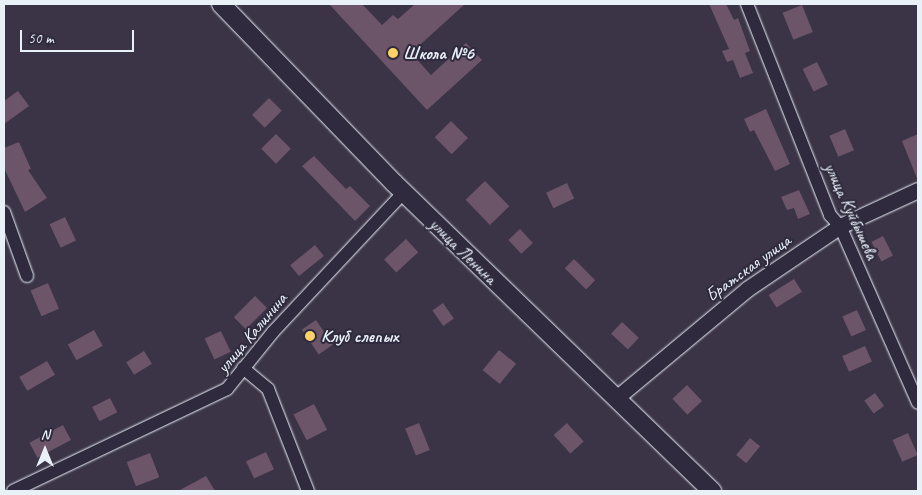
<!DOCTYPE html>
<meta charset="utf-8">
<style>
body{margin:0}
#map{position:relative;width:922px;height:495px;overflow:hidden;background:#3b3346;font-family:Caveat,sans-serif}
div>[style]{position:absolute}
.building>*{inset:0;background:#6c5569;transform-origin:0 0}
.roads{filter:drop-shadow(0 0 1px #e8f1f8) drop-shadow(0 0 1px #e8f1f8)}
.minor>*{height:12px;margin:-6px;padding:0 6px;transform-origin:6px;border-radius:6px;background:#2f2a3d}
.tertiary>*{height:15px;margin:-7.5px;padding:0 7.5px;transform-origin:7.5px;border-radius:7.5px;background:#2f2a3d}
.secondary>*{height:18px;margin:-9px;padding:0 9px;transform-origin:9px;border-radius:9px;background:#2f2a3d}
.dots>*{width:14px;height:14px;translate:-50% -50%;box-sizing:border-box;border:2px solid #2f2a3d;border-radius:50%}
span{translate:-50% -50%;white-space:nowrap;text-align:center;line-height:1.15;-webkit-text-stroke:4px #2f2a3d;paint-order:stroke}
.poi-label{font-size:18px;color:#e8f1f8;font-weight:700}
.left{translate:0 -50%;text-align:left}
.street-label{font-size:18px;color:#e8f1f8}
.frame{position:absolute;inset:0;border:5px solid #e8f1f8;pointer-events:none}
.north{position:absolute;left:20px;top:425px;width:50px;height:50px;-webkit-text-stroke:4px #2f2a3d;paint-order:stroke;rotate:0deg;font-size:14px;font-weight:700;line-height:20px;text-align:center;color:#e8f1f8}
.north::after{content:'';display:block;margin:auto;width:18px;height:22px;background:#e8f1f8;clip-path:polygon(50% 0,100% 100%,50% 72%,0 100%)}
.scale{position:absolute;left:20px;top:30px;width:114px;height:22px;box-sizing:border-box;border:2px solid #e8f1f8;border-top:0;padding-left:6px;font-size:15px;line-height:18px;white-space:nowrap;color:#e8f1f8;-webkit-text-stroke:4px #2f2a3d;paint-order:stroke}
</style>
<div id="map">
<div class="building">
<div style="clip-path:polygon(329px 4px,362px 4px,382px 25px,393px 15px,398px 19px,415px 4px,465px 4px,411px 53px,431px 75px,466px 43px,482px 60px,427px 110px)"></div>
<div style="clip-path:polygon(709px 4px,726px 4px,734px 20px,738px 18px,750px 51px,745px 53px,753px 73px,740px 78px,733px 60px,727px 62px,722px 51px,729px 49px)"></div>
<div style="left:802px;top:5px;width:29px;height:21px;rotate:68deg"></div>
<div style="left:817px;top:62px;width:25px;height:16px;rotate:64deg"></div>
<div style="clip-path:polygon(18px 91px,29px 106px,4px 124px,4px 101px)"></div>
<div style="left:269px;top:98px;width:18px;height:24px;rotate:45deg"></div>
<div style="clip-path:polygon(766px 109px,790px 164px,775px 171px,754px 130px,750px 132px,744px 119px)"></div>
<div style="left:451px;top:121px;width:24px;height:23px;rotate:45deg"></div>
<div style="left:845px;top:129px;width:23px;height:17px;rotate:67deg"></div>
<div style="left:276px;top:134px;width:21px;height:21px;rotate:45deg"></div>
<div style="clip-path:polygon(918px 134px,918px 181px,902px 141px)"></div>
<div style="clip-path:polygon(19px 142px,31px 169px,28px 170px,47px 198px,25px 212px,4px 168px,4px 148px)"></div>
<div style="clip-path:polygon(314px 156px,346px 189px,350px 186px,370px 206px,355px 221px,302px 166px)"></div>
<div style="left:485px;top:181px;width:35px;height:27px;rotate:46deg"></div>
<div style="left:567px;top:183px;width:17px;height:23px;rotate:65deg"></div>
<div style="clip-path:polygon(799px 190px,810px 214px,798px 219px,794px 208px,787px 210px,781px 197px)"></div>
<div style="left:65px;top:217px;width:26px;height:17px;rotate:65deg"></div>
<div style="left:520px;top:229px;width:19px;height:16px;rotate:47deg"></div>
<div style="left:883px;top:236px;width:22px;height:13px;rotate:63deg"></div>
<div style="left:406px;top:239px;width:18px;height:30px;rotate:47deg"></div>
<div style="left:315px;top:245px;width:14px;height:32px;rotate:51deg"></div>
<div style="left:574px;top:259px;width:30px;height:13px;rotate:45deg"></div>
<div style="left:794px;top:279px;width:15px;height:30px;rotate:58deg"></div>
<div style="left:48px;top:283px;width:28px;height:19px;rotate:67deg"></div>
<div style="left:255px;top:296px;width:17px;height:30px;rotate:45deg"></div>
<div style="left:443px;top:303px;width:19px;height:13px;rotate:55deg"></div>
<div style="left:857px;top:310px;width:22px;height:16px;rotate:66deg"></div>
<div style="left:316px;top:320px;width:30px;height:17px;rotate:56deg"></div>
<div style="left:622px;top:322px;width:23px;height:16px;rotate:43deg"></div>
<div style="left:94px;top:330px;width:18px;height:30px;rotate:61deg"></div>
<div style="left:221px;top:331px;width:23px;height:18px;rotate:65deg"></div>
<div style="left:865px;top:346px;width:17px;height:25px;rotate:66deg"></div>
<div style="left:499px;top:350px;width:22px;height:26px;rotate:39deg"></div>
<div style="left:144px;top:351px;width:15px;height:21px;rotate:58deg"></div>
<div style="left:47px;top:361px;width:16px;height:32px;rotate:60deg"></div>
<div style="left:687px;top:385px;width:22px;height:20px;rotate:47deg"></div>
<div style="left:875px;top:393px;width:16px;height:13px;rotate:55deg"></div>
<div style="left:110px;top:398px;width:16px;height:20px;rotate:63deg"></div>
<div style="left:314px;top:404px;width:29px;height:23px;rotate:63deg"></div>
<div style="left:419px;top:423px;width:29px;height:15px;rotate:68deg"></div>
<div style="left:567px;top:423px;width:25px;height:18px;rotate:48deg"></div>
<div style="left:63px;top:425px;width:17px;height:38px;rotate:62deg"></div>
<div style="left:908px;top:433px;width:24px;height:17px;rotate:66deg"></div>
<div style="left:750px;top:438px;width:13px;height:22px;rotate:39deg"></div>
<div style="left:266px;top:452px;width:19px;height:22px;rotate:65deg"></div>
<div style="left:150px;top:453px;width:26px;height:25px;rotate:69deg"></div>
<div style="clip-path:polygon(206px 476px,215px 491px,178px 491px)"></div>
</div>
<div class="roads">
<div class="minor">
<div style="left:747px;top:4px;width:227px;rotate:68.5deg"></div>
<div style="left:830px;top:215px;width:15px;rotate:48deg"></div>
<div style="left:840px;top:226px;width:193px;rotate:66.2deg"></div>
<div style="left:4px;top:212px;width:68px;rotate:70.2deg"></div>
<div style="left:243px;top:368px;width:33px;rotate:40deg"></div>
<div style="left:268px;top:389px;width:110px;rotate:68.6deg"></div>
<div style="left:13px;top:491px;width:237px;rotate:-25.5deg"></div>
<div style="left:227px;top:389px;width:73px;rotate:-51.1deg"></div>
<div style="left:273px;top:332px;width:192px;rotate:-46.9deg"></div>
</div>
<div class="tertiary">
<div style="left:615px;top:399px;width:172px;rotate:-39.8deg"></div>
<div style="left:747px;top:289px;width:112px;rotate:-34.1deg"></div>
<div style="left:840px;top:226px;width:86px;rotate:-24.8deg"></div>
</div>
<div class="secondary">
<div style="left:221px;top:4px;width:249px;rotate:46deg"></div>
<div style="left:394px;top:183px;width:443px;rotate:44.1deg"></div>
</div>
</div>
<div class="dots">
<div style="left:393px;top:53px;background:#ffd166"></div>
<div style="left:310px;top:336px;background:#ffd166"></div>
</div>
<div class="poi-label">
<span class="left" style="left:403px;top:53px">Школа №6</span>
<span class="left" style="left:321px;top:336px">Клуб слепых</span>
</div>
<div class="street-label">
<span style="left:851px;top:211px;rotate:65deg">улица Куйбышева</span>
<span style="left:463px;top:251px;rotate:44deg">улица Ленина</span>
<span style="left:748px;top:268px;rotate:-36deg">Братская улица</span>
<span style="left:252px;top:333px;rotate:-50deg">улица Калинина</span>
</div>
<div class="frame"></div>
<div class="north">N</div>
<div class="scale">50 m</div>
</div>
